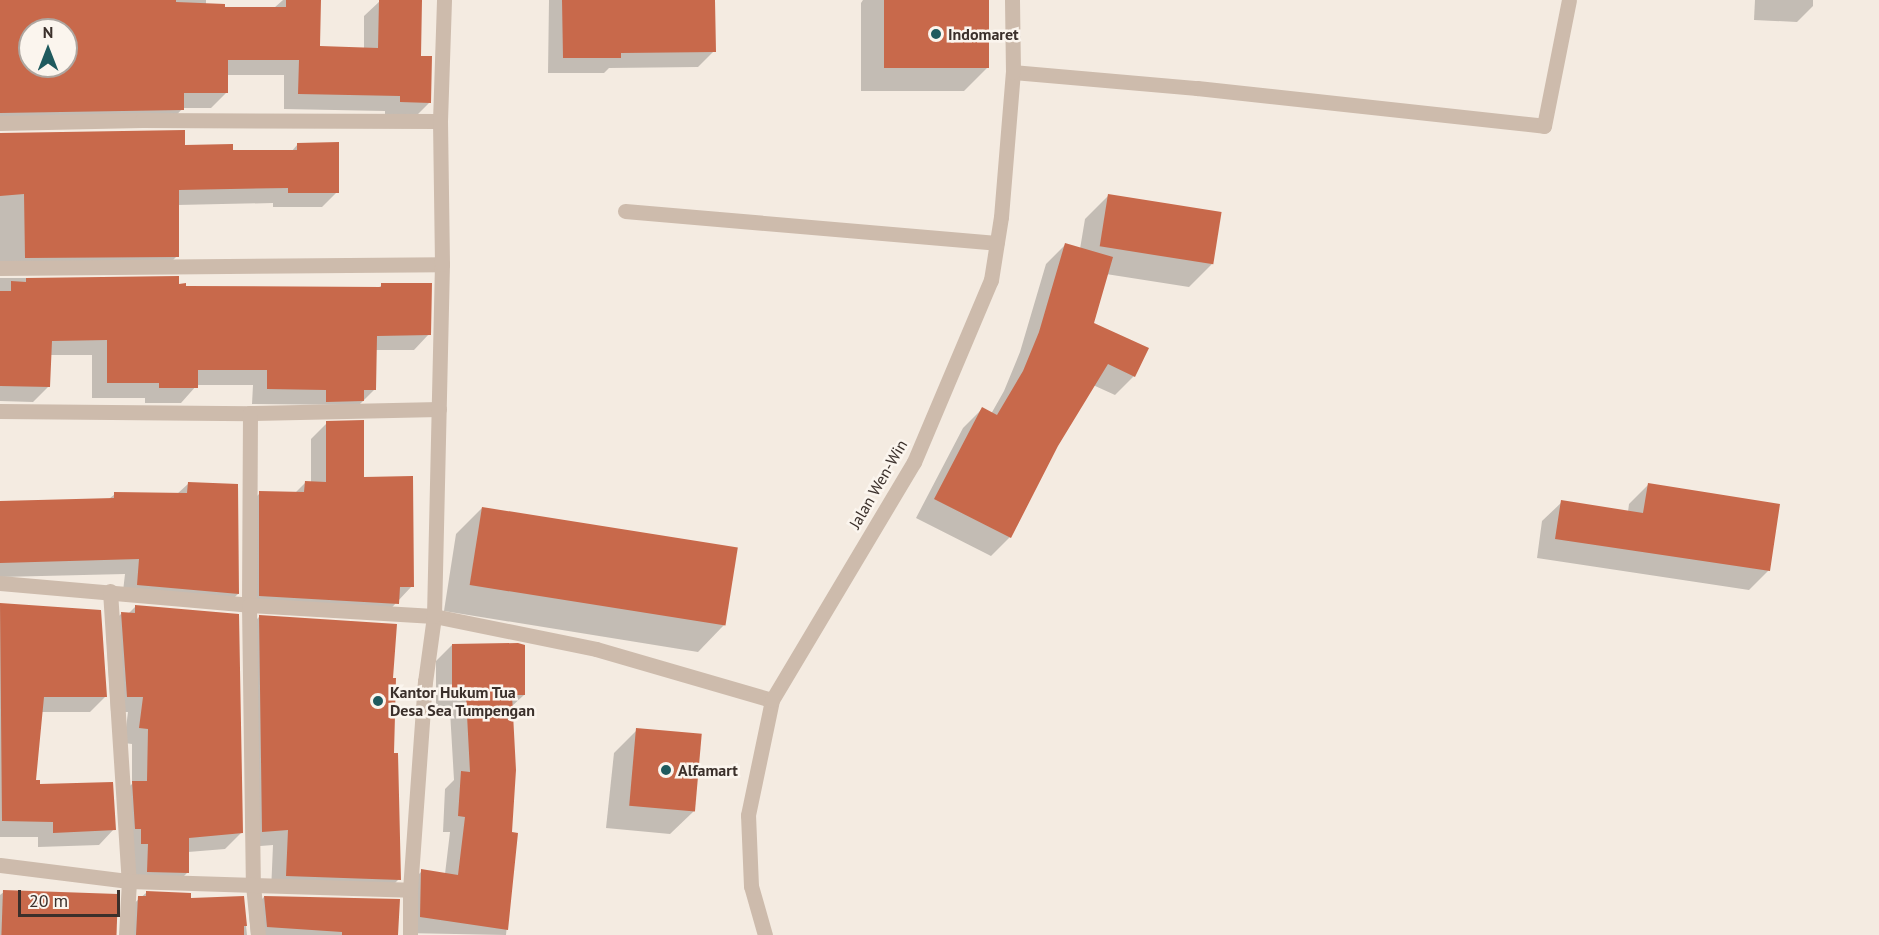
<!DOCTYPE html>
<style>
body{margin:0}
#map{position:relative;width:1879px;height:935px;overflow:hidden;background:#f4ebe1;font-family:"PT Sans",sans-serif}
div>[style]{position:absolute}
.shadow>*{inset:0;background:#0003}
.building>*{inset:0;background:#c8694b;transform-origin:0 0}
.minor>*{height:15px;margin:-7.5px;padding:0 7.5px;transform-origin:7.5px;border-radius:7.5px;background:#cdbbac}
.tertiary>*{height:15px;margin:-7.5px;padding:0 7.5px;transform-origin:7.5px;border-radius:7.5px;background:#cdbbac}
.dots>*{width:16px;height:16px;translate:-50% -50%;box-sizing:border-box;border:3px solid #fbf5ee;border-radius:50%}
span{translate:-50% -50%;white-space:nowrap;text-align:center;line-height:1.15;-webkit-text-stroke:5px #fbf5ee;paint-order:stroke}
.poi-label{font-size:16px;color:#3b302b;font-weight:700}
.left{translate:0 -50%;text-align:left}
.street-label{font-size:16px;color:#3b302b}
.north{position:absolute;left:18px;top:18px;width:60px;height:60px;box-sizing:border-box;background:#fbf5ee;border:2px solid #aea6a0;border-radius:50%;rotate:0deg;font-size:16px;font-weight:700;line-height:24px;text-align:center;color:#3b302b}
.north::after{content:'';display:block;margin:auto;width:21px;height:27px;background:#1f5a5e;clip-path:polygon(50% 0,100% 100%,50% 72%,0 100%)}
.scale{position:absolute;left:18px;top:890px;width:102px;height:27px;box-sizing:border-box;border:3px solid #3b302b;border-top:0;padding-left:8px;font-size:18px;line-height:21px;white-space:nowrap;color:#3b302b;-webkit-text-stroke:4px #fbf5ee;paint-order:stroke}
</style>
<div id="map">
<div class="shadow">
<div style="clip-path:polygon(evenodd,0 0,206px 0,206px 5px,224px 8px,274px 8px,283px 0,320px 0,319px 48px,364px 49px,364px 16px,380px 1px,419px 57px,429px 103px,414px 118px,385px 117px,385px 111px,284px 109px,284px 75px,226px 75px,226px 93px,211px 108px,183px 108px,167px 125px,0 128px,0 0,30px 30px,66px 30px,66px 66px,30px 66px,30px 30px)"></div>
<div style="clip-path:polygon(549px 0,714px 0,714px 51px,698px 67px,609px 68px,604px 73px,548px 73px)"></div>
<div style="clip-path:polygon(863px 0,987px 0,987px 68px,964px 91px,861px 91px,861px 3px)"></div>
<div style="clip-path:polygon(1755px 0,1813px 0,1813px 6px,1797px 22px,1754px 20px)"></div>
<div style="clip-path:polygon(0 134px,232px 152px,291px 152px,298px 144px,337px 192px,322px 207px,273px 207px,273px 203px,177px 205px,177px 256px,162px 271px,0 273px)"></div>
<div style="clip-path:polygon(1109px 195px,1212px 264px,1189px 287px,1106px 274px,1092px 324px,1134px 376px,1115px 395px,1093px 385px,1057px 445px,1010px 537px,991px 556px,916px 518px,963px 428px,982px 409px,991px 414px,1004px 391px,1020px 352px,1046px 264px,1065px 245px,1080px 249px,1085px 219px)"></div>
<div style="clip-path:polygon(0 278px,177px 278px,177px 285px,185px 287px,378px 288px,382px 285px,429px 334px,414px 350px,375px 350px,375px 389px,359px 405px,252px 404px,253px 385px,197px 385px,181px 403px,145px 403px,145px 398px,92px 398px,92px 355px,50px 355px,48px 387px,33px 402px,0 401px)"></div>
<div style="clip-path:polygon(327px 423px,363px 478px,412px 586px,381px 619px,243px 611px,244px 509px,260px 493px,295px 493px,306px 482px,311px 483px,311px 439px)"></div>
<div style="clip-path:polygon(188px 484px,238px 493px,238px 594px,222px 609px,122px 600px,125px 574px,0 577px,0 502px,109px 499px,115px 494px,177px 494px)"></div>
<div style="clip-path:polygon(1648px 485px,1769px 570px,1749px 590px,1537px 558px,1542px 521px,1562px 502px,1628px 512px,1629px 504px)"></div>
<div style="clip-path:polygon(482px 508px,724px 625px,698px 652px,444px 611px,456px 534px)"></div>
<div style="clip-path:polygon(0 605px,100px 612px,106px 696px,90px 712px,41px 712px,35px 782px,114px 829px,99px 845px,38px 847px,38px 837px,0 837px)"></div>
<div style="clip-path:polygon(136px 606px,241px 833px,225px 849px,188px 852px,187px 873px,171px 889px,131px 887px,117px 798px,132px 784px,132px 744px,124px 743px,128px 712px,111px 712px,106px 629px,122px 613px,128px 614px)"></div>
<div style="clip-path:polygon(259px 617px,391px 679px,392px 755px,399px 879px,383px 895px,271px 892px,273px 845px,247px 847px,244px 633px)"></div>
<div style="clip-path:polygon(452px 645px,524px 695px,511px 707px,511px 834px,516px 834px,506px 935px,404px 933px,406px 887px,422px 871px,445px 874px,450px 832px,443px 832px,445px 789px,454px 780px,450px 711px,436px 711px,436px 661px)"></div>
<div style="clip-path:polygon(637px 730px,694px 811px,670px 834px,606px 828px,614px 753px)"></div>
<div style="clip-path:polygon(4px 892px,116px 935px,0 935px,0 895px)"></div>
<div style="clip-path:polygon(146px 893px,189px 899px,243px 898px,247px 935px,122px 935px,123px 913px)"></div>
<div style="clip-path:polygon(264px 897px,397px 935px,251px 935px,249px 913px)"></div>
</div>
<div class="building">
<div style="clip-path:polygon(evenodd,0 0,176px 0,176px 2px,225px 4px,225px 7px,286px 7px,286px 0,321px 0,320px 46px,378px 48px,379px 0,422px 0,421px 56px,432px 56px,431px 103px,400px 102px,400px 96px,298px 94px,299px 60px,228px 60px,228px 93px,184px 93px,184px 110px,0 113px,0 0,30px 30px,66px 30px,66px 66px,30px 66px,30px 30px)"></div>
<div style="clip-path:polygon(562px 0,715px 0,716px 52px,621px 53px,621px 58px,563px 58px)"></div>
<div style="left:884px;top:0;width:105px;height:68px"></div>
<div style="clip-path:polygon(185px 130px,185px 145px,233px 144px,233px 150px,297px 150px,297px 143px,339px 142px,339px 193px,288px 193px,288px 188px,179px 190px,179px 257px,25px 258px,24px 194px,0 196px,0 133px)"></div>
<div style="left:1108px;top:194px;width:115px;height:53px;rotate:9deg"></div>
<div style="clip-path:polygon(1065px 243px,1113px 257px,1094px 323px,1149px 348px,1135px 377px,1108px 364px,1058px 446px,1011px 538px,934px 499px,982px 407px,997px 415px,1023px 371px,1039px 332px)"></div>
<div style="clip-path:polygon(179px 276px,179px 284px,186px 283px,186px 286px,381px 287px,381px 283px,432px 283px,431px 335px,377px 336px,376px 390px,364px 390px,364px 401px,326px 402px,326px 390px,267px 389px,267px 370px,198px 370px,198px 388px,159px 388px,159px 383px,107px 383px,107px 340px,52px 341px,50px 387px,0 386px,0 291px,11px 291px,11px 281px,26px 282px,26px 278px)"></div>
<div style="clip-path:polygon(364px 420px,364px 477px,413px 476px,414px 587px,400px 587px,399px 604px,259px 596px,259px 491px,304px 492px,305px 481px,326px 482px,326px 421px)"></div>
<div style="clip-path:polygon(188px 482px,238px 484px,239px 594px,137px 585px,139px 559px,0 563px,0 501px,114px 498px,114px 492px,187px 493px)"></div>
<div style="clip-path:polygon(1648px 483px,1780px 504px,1770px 571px,1555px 539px,1561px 500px,1643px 513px)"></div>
<div style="left:482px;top:507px;width:259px;height:79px;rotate:9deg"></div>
<div style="clip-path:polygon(0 603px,101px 610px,107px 697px,44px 697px,36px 780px,40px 780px,40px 784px,113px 782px,116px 830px,53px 833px,53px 822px,2px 821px)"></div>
<div style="clip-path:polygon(135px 605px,239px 614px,243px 833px,189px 838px,189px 873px,147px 872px,148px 844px,141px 844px,141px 829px,135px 829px,132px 781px,147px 781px,148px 729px,139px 728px,143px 697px,127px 697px,121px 612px,135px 613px)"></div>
<div style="clip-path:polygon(259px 615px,397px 624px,393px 678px,396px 678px,394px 753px,398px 753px,401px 880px,286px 876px,288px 830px,262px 832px)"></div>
<div style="clip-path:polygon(518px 643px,525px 645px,525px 695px,512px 695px,516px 770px,512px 832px,518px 833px,508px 930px,420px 917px,421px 869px,458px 875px,465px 817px,458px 816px,461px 771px,470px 772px,466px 696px,452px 696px,452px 644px)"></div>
<div style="left:636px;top:728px;width:66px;height:78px;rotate:5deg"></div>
<div style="left:3px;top:890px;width:115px;height:45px;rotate:2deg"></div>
<div style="clip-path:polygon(146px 891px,191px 893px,191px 898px,244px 896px,247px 926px,244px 926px,244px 935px,136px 935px,138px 896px,146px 896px)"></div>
<div style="clip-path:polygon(264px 896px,400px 899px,398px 935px,342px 935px,342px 932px,267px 927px)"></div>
</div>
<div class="minor">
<div style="left:1013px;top:72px;width:185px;rotate:5deg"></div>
<div style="left:1197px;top:88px;width:349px;rotate:6.2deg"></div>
<div style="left:1544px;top:126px;width:128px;rotate:-78.8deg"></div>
<div style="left:0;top:123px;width:142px;rotate:-1.2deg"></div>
<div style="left:142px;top:120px;width:298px;rotate:0.2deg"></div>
<div style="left:440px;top:121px;width:121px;rotate:-88.1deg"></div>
<div style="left:625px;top:211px;width:373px;rotate:4.9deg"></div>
<div style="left:0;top:268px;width:442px;rotate:-0.5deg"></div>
<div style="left:0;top:411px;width:250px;rotate:0.5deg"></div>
<div style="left:250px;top:413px;width:189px;rotate:-1.2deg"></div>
<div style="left:250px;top:413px;width:192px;rotate:90.3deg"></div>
<div style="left:249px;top:605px;width:280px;rotate:89.2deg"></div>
<div style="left:253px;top:885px;width:50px;rotate:84.3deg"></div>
<div style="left:0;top:583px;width:250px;rotate:5deg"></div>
<div style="left:249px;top:605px;width:185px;rotate:3.4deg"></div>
<div style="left:434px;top:616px;width:165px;rotate:11.5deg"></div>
<div style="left:596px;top:649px;width:183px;rotate:16.2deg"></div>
<div style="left:110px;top:591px;width:291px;rotate:86.3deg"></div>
<div style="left:129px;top:881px;width:54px;rotate:93.2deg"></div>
<div style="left:0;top:865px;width:130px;rotate:7.1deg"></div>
<div style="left:129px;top:881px;width:281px;rotate:1.8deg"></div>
<div style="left:410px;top:935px;width:45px;rotate:-90deg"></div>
<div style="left:410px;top:890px;width:209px;rotate:-85.9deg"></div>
<div style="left:425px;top:682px;width:67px;rotate:-82.2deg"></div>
<div style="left:434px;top:616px;width:352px;rotate:-88.7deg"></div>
<div style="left:442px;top:264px;width:143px;rotate:-90.8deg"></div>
</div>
<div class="tertiary">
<div style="left:765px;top:935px;width:51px;rotate:-105.9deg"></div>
<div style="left:751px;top:886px;width:71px;rotate:-92.4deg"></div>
<div style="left:748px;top:815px;width:117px;rotate:-78.2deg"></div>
<div style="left:772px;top:700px;width:277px;rotate:-59.2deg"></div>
<div style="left:914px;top:462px;width:198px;rotate:-67.1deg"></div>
<div style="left:991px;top:280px;width:64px;rotate:-81deg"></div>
<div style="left:1001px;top:217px;width:145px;rotate:-85.3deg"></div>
<div style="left:1013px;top:72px;width:72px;rotate:-90.8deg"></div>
</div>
<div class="dots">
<div style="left:936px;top:34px;background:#1f5a5e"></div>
<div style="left:378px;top:701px;background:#1f5a5e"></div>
<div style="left:666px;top:770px;background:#1f5a5e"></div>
</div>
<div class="poi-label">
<span class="left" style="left:948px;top:34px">Indomaret</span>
<span class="left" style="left:390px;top:701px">Kantor Hukum Tua<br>Desa Sea Tumpengan</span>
<span class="left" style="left:678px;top:770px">Alfamart</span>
</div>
<div class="street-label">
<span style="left:878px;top:484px;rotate:-60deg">Jalan Wen-Win</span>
</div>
<div class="north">N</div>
<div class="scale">20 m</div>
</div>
